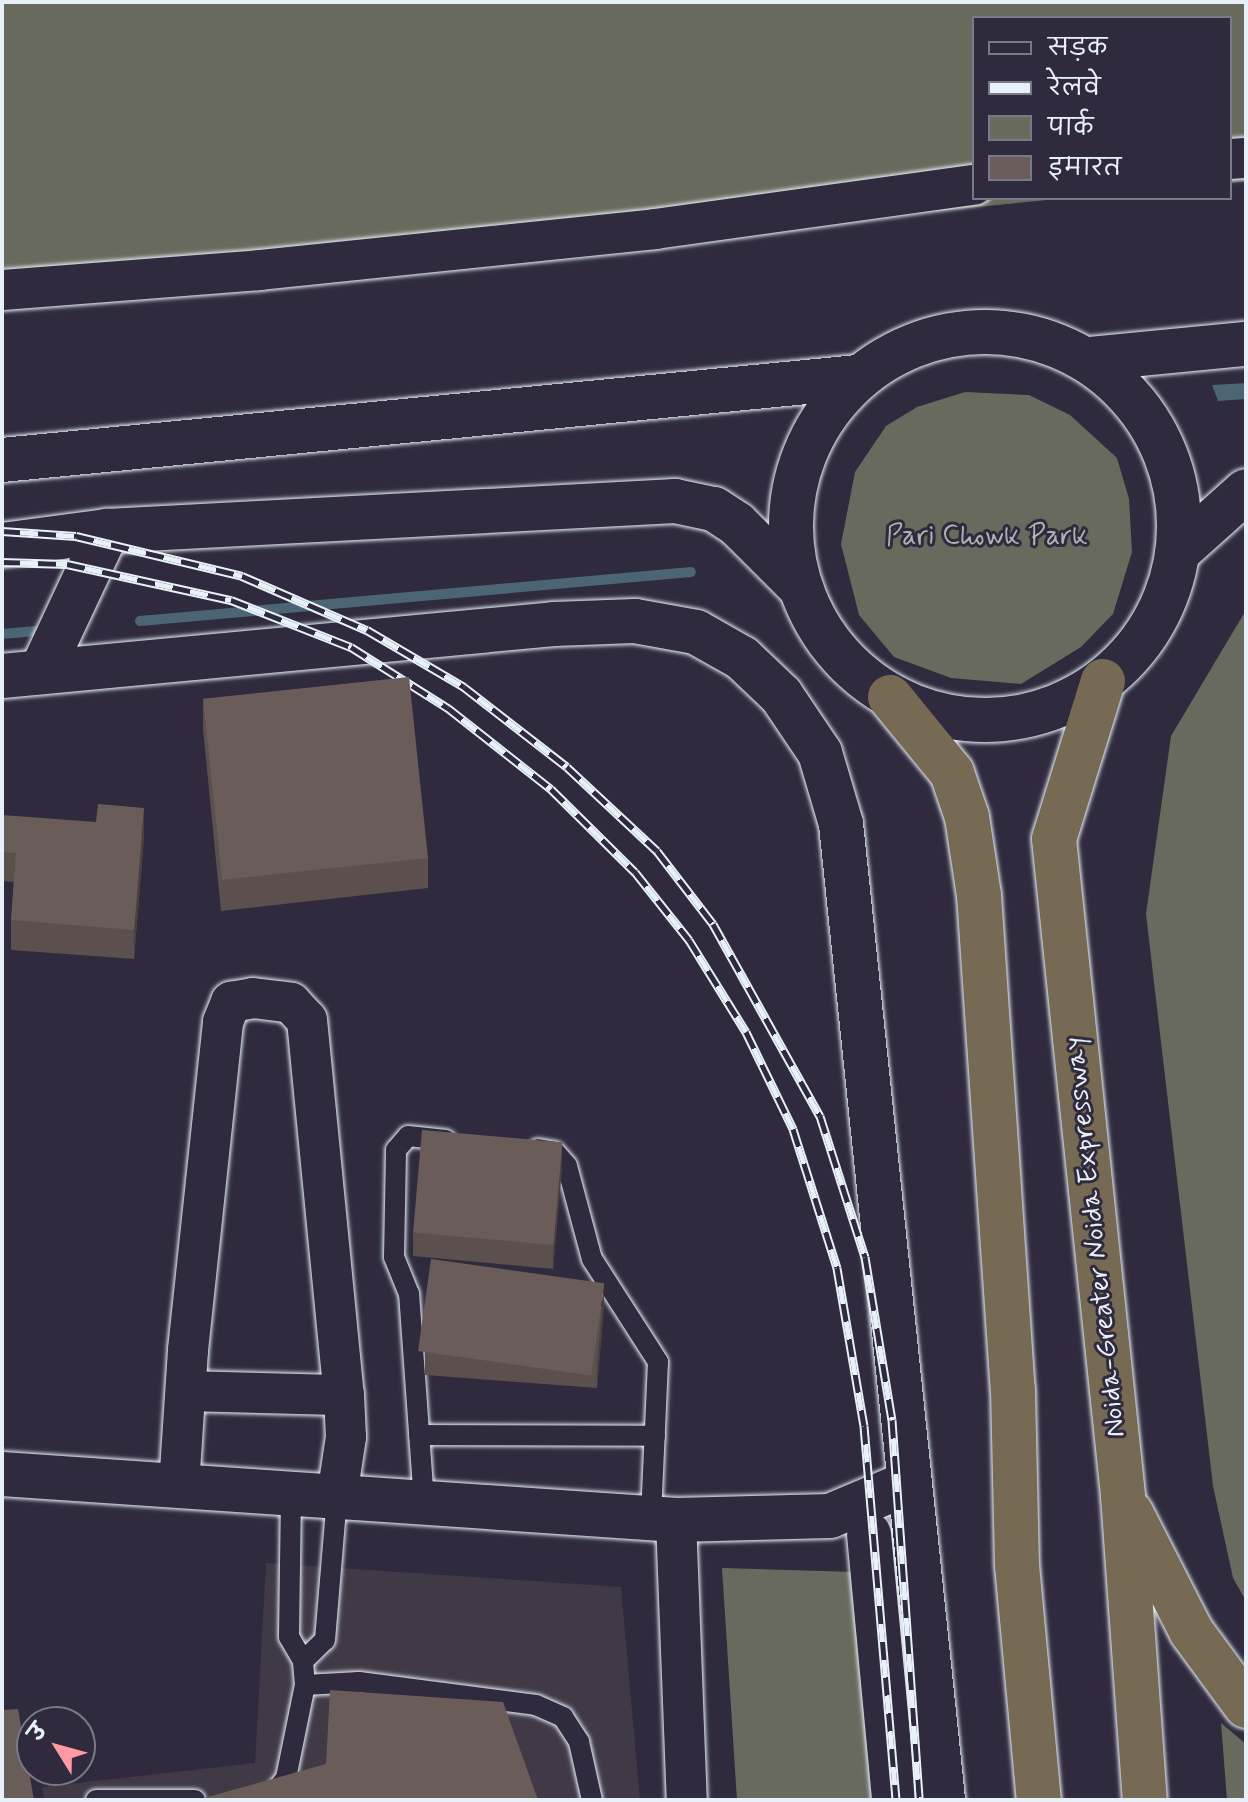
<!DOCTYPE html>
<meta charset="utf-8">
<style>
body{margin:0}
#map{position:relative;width:1248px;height:1802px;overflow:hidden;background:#2f2a3d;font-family:Mynerve,"Playpen Sans Deva",sans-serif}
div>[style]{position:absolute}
.built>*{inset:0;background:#413945}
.green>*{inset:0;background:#676a5c}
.water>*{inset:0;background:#4c6575}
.stream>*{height:10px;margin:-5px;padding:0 5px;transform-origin:5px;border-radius:5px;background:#4c6575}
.roads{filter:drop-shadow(0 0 2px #e8f1f8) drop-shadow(0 0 2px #e8f1f8)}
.lane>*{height:20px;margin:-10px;padding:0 10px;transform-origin:10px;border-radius:10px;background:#2f2a3d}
.street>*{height:40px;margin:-20px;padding:0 20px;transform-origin:20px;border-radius:20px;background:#2f2a3d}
.secondary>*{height:44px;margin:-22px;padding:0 22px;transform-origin:22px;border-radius:22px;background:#2f2a3d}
.secondary>.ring{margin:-22px;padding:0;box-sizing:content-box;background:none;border:44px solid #2f2a3d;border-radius:50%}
.highway>*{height:44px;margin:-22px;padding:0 22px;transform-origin:22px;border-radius:22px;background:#776a54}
.rail>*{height:9px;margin-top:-4.5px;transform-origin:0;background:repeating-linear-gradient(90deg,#2f2a3d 0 18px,#e8f1f8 0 36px);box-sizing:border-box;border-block:2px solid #e8f1f8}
.wall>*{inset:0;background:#5b504d}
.shaded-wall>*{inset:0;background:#4a413e}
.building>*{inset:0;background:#6a5d59;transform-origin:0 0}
span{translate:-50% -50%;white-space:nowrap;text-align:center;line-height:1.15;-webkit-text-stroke:6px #2f2a3d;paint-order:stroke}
.park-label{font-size:28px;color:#aeb4b2}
.street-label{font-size:28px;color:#e8f1f8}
.frame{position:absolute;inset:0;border:4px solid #e8f1f8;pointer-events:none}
.legend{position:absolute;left:972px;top:16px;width:260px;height:184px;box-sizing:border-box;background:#2f2a3d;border:2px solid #797a88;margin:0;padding:10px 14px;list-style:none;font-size:24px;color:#e8f1f8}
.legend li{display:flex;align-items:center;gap:16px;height:40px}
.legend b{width:40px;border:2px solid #797a88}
.north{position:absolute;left:16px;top:1706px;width:80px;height:80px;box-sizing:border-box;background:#2f2a3d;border:2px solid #797a88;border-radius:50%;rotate:307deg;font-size:22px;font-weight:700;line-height:32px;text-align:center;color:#e8f1f8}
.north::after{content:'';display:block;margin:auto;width:28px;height:36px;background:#ff9aa2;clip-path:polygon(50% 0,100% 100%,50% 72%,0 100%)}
</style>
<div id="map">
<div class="built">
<div style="clip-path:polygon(266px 1563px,621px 1587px,640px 1800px,44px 1800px,42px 1787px,255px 1763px)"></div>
</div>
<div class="green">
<div style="clip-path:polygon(2px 2px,1246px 2px,1246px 181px,1230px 183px,1230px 18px,974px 18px,974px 198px,1069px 198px,2px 301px)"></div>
<div style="clip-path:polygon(965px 392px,1029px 395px,1070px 415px,1117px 458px,1129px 499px,1132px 552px,1113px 614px,1081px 647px,1021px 684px,951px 678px,894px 657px,859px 615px,841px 544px,855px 472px,886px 426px,917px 407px)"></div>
<div style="clip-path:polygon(1246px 610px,1246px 1601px,1233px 1578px,1213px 1486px,1146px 914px,1171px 736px)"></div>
<div style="clip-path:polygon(722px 1568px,891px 1573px,924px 1622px,936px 1800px,737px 1800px)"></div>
<div style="clip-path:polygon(1221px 1723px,1246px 1744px,1246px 1800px,1227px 1800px)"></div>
</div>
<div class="water">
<div style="clip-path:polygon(1246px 383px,1246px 399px,1218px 401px,1212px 385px)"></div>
</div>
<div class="stream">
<div style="left:140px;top:621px;width:553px;rotate:-5.08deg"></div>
<div style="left:2px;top:634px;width:46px;rotate:-5deg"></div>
</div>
<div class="roads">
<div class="lane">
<div style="left:538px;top:1149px;width:17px;rotate:10deg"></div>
<div style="left:555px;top:1152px;width:18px;rotate:49deg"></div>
<div style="left:567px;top:1166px;width:96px;rotate:75deg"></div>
<div style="left:592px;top:1259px;width:122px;rotate:57.3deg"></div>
<div style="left:658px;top:1362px;width:156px;rotate:92.6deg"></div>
<div style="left:419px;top:1435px;width:236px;rotate:0.2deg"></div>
<div style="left:424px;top:1502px;width:209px;rotate:-94.1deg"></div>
<div style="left:409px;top:1294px;width:40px;rotate:-112deg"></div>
<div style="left:394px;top:1257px;width:107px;rotate:-88.9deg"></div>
<div style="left:396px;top:1150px;width:18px;rotate:-49deg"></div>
<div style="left:408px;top:1136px;width:38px;rotate:6deg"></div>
<div style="left:303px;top:1661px;width:30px;rotate:-44deg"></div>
<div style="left:325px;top:1640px;width:144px;rotate:-85.2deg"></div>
<div style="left:305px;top:1685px;width:54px;rotate:-3.2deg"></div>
<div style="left:359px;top:1682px;width:178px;rotate:7.4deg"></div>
<div style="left:536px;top:1705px;width:30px;rotate:24deg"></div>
<div style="left:563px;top:1717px;width:30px;rotate:57deg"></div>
<div style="left:579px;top:1742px;width:59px;rotate:77.4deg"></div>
<div style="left:96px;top:1800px;width:99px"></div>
<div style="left:257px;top:1800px;width:18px;rotate:-22deg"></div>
<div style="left:274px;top:1793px;width:19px;rotate:-51deg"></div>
<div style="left:286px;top:1778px;width:95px;rotate:-78.5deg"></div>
<div style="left:305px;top:1685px;width:24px;rotate:-95deg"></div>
<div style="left:303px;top:1661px;width:28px;rotate:-120deg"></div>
<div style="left:289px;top:1637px;width:144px;rotate:-89.2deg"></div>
</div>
<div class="street">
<div style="left:1230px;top:159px;width:16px;rotate:-4deg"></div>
<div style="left:2px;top:290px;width:258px;rotate:-4.4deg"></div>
<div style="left:259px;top:270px;width:398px;rotate:-5.9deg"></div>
<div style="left:655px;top:229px;width:322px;rotate:-7.9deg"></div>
<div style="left:187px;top:1391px;width:157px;rotate:1.5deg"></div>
<div style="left:179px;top:1486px;width:136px;rotate:-86.2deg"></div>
<div style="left:188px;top:1350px;width:330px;rotate:-83.9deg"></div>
<div style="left:223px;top:1022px;width:22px;rotate:-68deg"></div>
<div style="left:231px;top:1002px;width:22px;rotate:-10deg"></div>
<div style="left:253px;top:998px;width:38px;rotate:7deg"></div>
<div style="left:291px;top:1003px;width:23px;rotate:47deg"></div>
<div style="left:307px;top:1020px;width:377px;rotate:84.4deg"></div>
<div style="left:344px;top:1395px;width:42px;rotate:87.3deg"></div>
<div style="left:346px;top:1437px;width:60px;rotate:98.7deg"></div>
<div style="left:676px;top:1520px;width:280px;rotate:87.8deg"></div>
</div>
<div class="secondary">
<div class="ring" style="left:791px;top:332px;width:344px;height:344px"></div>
<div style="left:1089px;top:359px;width:158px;rotate:-5.5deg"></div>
<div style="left:2px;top:460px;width:860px;rotate:-5.54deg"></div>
<div style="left:2px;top:545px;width:106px;rotate:-7.6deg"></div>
<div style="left:107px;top:531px;width:569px;rotate:-3.02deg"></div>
<div style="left:675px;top:501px;width:40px;rotate:12deg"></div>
<div style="left:714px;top:509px;width:27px;rotate:33deg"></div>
<div style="left:737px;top:524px;width:88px;rotate:45deg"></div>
<div style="left:1178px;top:552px;width:91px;rotate:-41.9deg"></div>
<div style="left:41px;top:672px;width:156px;rotate:-64.9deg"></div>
<div style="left:2px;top:676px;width:554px;rotate:-5.38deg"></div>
<div style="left:554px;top:624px;width:81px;rotate:-2.1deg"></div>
<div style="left:635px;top:621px;width:62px;rotate:10.2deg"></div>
<div style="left:696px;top:632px;width:53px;rotate:29.5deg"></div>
<div style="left:742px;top:658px;width:54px;rotate:43.5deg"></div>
<div style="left:781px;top:695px;width:70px;rotate:56.1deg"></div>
<div style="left:820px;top:753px;width:74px;rotate:73.5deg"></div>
<div style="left:841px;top:824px;width:981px;rotate:84.03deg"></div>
<div style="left:2px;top:1474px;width:676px;rotate:3.9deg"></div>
<div style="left:676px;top:1520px;width:154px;rotate:-1.5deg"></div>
<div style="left:830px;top:1516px;width:85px;rotate:-22.9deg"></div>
<div style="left:869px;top:1534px;width:267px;rotate:84.6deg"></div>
</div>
<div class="highway">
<div style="left:1103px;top:681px;width:165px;rotate:107.2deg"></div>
<div style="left:1054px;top:839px;width:661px;rotate:84deg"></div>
<div style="left:1123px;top:1496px;width:305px;rotate:85.9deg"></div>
<div style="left:890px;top:697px;width:98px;rotate:50.8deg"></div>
<div style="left:952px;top:773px;width:46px;rotate:71.2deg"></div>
<div style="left:967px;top:817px;width:79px;rotate:81.3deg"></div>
<div style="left:979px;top:895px;width:496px;rotate:86.1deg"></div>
<div style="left:1013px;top:1390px;width:175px;rotate:88.7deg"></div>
<div style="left:1017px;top:1565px;width:236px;rotate:84.7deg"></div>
<div style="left:1131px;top:1513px;width:132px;rotate:63deg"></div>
<div style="left:1191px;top:1631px;width:93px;rotate:53.7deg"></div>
</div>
</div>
<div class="rail">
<div style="left:2px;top:531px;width:74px;rotate:3.9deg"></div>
<div style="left:76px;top:536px;width:171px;rotate:13.5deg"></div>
<div style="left:242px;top:576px;width:136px;rotate:23.4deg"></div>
<div style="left:367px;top:630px;width:113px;rotate:30.4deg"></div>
<div style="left:464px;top:687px;width:130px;rotate:37.8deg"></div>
<div style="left:567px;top:767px;width:123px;rotate:43deg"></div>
<div style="left:657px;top:851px;width:92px;rotate:52.5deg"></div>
<div style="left:713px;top:924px;width:220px;rotate:60.9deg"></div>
<div style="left:820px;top:1116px;width:148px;rotate:72.3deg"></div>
<div style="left:865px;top:1257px;width:165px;rotate:80.6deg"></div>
<div style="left:892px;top:1420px;width:381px;rotate:85.9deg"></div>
<div style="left:2px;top:562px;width:65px;rotate:1.8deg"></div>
<div style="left:67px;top:564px;width:168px;rotate:12.4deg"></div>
<div style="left:231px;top:600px;width:129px;rotate:21.4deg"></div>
<div style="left:351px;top:647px;width:115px;rotate:32.2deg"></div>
<div style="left:448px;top:708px;width:131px;rotate:38.2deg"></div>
<div style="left:551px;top:789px;width:118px;rotate:44.7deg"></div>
<div style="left:635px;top:872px;width:87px;rotate:51.5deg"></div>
<div style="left:689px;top:940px;width:108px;rotate:58.2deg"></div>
<div style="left:746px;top:1032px;width:108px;rotate:64.1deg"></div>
<div style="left:793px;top:1129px;width:146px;rotate:72.4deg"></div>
<div style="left:837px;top:1268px;width:160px;rotate:80.3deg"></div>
<div style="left:864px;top:1426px;width:375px;rotate:85.1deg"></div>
</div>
<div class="wall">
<div style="clip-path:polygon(203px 700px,428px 858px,428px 888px,221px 911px,203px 729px)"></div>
<div style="clip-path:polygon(2px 815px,144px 837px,134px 959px,11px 950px,11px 920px,14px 882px,2px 881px)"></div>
<div style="clip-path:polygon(562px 1166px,553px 1269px,413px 1256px,413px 1233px)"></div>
<div style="clip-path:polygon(604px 1306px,597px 1388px,425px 1375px,425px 1352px)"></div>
</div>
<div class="shaded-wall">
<div style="clip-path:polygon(144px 808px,144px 837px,134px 959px,134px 930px)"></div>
<div style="clip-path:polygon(562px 1142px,562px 1166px,553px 1269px,553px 1246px)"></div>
<div style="clip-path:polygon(604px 1283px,604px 1306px,597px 1388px,597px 1365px)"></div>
</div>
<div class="building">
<div style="left:409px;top:677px;width:182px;height:207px;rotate:84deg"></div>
<div style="clip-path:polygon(98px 804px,144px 808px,134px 930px,11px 920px,16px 853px,2px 852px,2px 815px,96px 822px)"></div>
<div style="left:422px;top:1130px;width:141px;height:103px;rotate:5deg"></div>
<div style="left:431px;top:1259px;width:175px;height:93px;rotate:8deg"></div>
<div style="clip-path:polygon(330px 1690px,503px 1702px,538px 1800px,197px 1800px,326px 1764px)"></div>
<div style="clip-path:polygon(18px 1709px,34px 1800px,2px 1800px,2px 1710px)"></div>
</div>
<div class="park-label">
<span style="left:987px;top:537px">Pari Chowk Park</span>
</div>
<div class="street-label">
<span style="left:1096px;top:1237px;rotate:-96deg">Noida-Greater Noida Expressway</span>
</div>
<div class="frame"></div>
<ul class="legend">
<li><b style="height:10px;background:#2f2a3d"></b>सड़क</li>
<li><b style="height:10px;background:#e8f1f8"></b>रेलवे</li>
<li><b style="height:22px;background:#676a5c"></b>पार्क</li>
<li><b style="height:22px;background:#6a5d59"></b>इमारत</li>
</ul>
<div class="north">उ</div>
</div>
